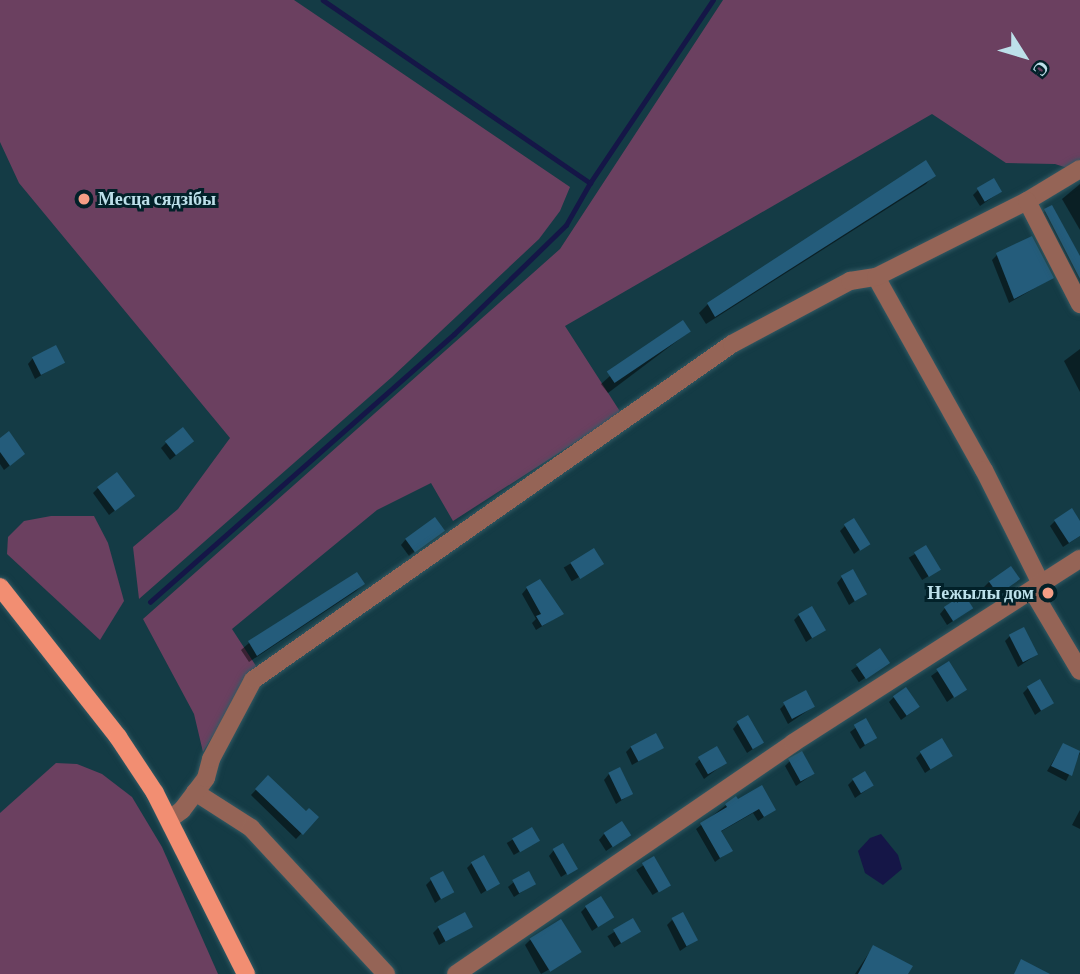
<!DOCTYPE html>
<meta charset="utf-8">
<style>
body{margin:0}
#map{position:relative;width:1080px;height:974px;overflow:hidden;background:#143b45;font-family:"Crimson Pro",serif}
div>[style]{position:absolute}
.green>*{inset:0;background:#6b4060}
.water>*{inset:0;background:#151647}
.shadow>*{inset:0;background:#0007;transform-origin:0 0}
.stream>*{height:4.5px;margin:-2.25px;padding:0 2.25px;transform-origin:2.25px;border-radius:2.25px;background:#151647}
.building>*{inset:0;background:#245c7b;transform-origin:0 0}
.roads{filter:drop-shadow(0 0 2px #325963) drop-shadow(0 0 2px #325963)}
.minor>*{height:18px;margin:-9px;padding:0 9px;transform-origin:9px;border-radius:9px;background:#956456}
.major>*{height:18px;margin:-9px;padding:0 9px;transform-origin:9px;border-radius:9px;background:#f28e72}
.dots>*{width:19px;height:19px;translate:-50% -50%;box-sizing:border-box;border:4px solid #022129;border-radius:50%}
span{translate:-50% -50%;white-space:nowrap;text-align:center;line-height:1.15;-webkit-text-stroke:6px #022129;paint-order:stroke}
.poi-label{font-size:18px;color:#bde0ea;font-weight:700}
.left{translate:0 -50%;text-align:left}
.right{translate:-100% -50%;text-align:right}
.north{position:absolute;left:989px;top:21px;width:70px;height:70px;-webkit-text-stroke:5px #022129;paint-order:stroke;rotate:127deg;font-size:19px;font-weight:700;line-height:28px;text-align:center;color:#bde0ea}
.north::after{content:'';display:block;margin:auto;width:24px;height:32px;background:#bde0ea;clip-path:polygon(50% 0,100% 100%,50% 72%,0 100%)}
</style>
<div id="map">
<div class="green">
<div style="clip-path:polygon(0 0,294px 0,570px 187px,560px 211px,539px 239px,392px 377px,139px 599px,133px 547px,178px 509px,230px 438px,19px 183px,0 142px)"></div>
<div style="clip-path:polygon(723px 0,1080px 0,1080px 172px,1055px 164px,1006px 163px,932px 114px,565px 326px,621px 413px,453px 521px,431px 483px,377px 510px,232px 629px,256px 666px,203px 752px,194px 714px,143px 619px,560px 249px)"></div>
<div style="clip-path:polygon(51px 516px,94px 516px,108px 543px,124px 601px,100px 640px,7px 554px,8px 537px,24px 521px)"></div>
<div style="clip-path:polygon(56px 763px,77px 764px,102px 774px,132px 797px,162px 847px,218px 974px,0 974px,0 813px)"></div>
</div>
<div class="water">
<div style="clip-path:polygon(881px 834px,898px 855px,902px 869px,883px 885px,865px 873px,858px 851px,870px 838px)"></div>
</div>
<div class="shadow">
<div style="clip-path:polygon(926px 163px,934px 175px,926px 184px,706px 324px,699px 313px,708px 304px)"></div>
<div style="clip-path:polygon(1080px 184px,1080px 230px,1062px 199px)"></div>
<div style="clip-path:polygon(978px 190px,1000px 192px,980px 206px,973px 195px)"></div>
<div style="clip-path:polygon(1045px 211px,1080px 260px,1080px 304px,1038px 218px)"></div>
<div style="clip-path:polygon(997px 255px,1052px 278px,1009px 303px,992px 260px)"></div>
<div style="clip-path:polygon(689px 332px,608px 393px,601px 384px,610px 376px)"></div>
<div style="clip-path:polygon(1080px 349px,1080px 392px,1064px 361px)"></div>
<div style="clip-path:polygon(33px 358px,63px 362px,35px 379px,28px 364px)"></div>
<div style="clip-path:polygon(0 440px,18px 459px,4px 470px,0 464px)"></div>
<div style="clip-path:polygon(166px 443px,187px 446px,170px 460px,161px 448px)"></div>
<div style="clip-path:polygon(98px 488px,127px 501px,109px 515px,93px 493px)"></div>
<div style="clip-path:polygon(1055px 521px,1080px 525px,1080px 536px,1063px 547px,1050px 526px)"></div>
<div style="clip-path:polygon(846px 525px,867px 544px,854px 554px,840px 531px)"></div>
<div style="clip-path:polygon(443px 531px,409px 556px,401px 545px,406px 539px)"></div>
<div style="left:925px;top:548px;width:26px;height:19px;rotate:59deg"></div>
<div style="left:594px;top:550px;width:16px;height:35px;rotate:60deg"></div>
<div style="clip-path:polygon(356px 574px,363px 584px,356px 591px,249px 662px,241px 650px,249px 643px)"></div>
<div style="clip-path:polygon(842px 577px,865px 594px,849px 605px,837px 583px)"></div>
<div style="clip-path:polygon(1017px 579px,990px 598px,984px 587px,989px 582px)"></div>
<div style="clip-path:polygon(527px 588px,562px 614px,536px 630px,532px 623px,536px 619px,522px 594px)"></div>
<div style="clip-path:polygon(945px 608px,965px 613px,947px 625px,940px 614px)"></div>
<div style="clip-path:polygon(799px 615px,824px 630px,806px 642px,794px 620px)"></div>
<div style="clip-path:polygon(1010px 636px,1036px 655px,1018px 667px,1005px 641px)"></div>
<div style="left:880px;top:651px;width:14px;height:35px;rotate:56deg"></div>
<div style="clip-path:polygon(949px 663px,964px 689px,947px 702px,931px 676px)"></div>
<div style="clip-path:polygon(1028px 688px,1052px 703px,1035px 715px,1023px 693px)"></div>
<div style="clip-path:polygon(894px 697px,912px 712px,901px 720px,889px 702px)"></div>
<div style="clip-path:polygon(785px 704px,813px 707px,788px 724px,780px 709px)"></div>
<div style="clip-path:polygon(865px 721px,875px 738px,860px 749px,850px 732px)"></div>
<div style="clip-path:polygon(738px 723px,762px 743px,747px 753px,733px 729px)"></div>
<div style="clip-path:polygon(1063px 745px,1080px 753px,1066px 781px,1047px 771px)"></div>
<div style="clip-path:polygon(631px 747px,662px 748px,632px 765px,626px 752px)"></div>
<div style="clip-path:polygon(921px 753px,950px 756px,925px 773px,916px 758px)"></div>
<div style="clip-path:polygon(700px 759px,725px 763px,704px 779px,695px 764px)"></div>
<div style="clip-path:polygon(790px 761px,813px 774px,796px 786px,785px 766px)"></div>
<div style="clip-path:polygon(609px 774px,631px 794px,616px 804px,604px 780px)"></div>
<div style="clip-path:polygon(268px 777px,306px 813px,317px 817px,296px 839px,251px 795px)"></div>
<div style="clip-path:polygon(853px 780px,872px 786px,855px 798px,848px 785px)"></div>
<div style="clip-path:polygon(726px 805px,774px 810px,758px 821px,753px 813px,720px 832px,731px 850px,715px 862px,696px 829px)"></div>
<div style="clip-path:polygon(1080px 810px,1080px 829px,1072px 825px)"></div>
<div style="left:531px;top:829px;width:14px;height:28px;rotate:60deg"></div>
<div style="clip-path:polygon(604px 834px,629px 835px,606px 851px,599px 840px)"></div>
<div style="clip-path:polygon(554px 850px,572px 870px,561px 877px,549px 856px)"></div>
<div style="left:653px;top:859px;width:30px;height:20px;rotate:57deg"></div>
<div style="clip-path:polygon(472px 863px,497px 883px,481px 894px,467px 868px)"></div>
<div style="clip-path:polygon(431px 880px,452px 891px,435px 903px,426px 885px)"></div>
<div style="clip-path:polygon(514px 882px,534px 884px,514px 897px,508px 887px)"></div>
<div style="clip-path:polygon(586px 907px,612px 917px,592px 931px,581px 912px)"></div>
<div style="clip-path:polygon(672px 920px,696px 940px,680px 951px,667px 925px)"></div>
<div style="left:632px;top:921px;width:13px;height:29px;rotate:58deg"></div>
<div style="clip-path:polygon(471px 926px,439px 945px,433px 933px,438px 928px)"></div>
<div style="clip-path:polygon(530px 940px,580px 952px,541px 974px,525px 945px)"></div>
<div style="clip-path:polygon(873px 947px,906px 974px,855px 974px)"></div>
</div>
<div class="stream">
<div style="left:323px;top:0;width:324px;rotate:34.4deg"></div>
<div style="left:150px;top:602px;width:405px;rotate:-41.4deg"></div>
<div style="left:454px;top:334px;width:156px;rotate:-44.2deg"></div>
<div style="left:566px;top:225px;width:48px;rotate:-60.3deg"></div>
<div style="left:590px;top:183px;width:220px;rotate:-56.1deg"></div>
</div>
<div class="building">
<div style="clip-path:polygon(926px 160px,936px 176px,715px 317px,707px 303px)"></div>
<div style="left:994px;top:178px;width:16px;height:20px;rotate:60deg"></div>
<div style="clip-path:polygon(1052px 205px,1080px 256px,1080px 279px,1044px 209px)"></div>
<div style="clip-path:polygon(1032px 236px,1054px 278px,1014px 299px,996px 253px)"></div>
<div style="left:683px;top:320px;width:14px;height:92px;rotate:56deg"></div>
<div style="left:56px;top:345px;width:20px;height:27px;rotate:63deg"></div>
<div style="left:183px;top:427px;width:18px;height:23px;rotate:52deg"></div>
<div style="clip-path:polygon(9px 431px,25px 454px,10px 466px,0 452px,0 438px)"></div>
<div style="left:117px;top:472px;width:30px;height:25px;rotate:53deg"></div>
<div style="clip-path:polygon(1072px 508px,1080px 521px,1080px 536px,1069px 543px,1054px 520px)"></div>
<div style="left:435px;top:517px;width:17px;height:37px;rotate:54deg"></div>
<div style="left:854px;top:518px;width:31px;height:12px;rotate:58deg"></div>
<div style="left:926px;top:545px;width:29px;height:14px;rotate:59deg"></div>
<div style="left:594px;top:548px;width:19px;height:28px;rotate:58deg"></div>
<div style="left:1011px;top:566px;width:16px;height:27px;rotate:55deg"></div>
<div style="left:853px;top:569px;width:29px;height:14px;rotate:61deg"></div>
<div style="clip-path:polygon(357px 572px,365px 584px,257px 656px,248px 641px)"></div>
<div style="clip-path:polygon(540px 579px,564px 614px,542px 626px,536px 616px,541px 614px,526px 587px)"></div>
<div style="left:964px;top:594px;width:17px;height:24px;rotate:57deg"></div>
<div style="left:812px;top:606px;width:28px;height:16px;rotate:60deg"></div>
<div style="left:1024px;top:627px;width:31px;height:17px;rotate:63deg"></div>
<div style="left:880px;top:648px;width:18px;height:29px;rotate:56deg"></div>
<div style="left:949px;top:661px;width:34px;height:15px;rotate:58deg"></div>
<div style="left:1040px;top:679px;width:28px;height:15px;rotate:60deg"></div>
<div style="left:906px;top:687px;width:24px;height:16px;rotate:55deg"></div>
<div style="left:806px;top:690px;width:19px;height:26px;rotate:62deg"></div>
<div style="left:748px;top:715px;width:32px;height:13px;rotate:60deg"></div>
<div style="left:866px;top:718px;width:23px;height:14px;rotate:61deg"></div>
<div style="left:656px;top:733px;width:17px;height:29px;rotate:62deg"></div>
<div style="left:942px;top:738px;width:21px;height:26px;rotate:59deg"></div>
<div style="clip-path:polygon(1063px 743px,1080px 751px,1072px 776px,1051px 766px)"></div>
<div style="left:717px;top:746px;width:20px;height:22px;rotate:60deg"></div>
<div style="left:802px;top:751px;width:26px;height:16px;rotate:61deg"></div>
<div style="left:620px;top:767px;width:30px;height:13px;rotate:64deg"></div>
<div style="left:865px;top:771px;width:17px;height:15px;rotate:59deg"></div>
<div style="clip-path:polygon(268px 775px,306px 811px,309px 808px,319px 817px,303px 835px,255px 789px)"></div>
<div style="clip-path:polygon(762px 785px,776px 810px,764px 817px,759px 809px,721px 831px,733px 851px,720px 858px,700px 823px,727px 807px,725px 804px,736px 796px,738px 799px)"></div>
<div style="left:622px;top:821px;width:17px;height:22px;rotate:57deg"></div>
<div style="left:532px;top:827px;width:16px;height:23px;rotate:60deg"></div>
<div style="left:563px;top:843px;width:30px;height:12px;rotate:60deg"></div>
<div style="left:484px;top:855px;width:33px;height:15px;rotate:61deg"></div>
<div style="left:654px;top:856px;width:34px;height:14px;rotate:60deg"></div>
<div style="left:443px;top:871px;width:24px;height:15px;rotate:62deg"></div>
<div style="left:529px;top:871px;width:15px;height:19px;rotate:62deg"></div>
<div style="left:601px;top:896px;width:25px;height:19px;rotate:58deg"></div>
<div style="left:465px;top:912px;width:17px;height:31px;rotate:62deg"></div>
<div style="left:683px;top:912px;width:32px;height:13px;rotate:62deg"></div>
<div style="left:633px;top:918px;width:16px;height:23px;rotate:60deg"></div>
<div style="left:561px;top:919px;width:39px;height:37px;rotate:58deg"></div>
<div style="clip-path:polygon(873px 945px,913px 966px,908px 974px,858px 974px)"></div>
<div style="clip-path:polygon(1021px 959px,1050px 974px,1014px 974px)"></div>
</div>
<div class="roads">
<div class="minor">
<div style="left:1027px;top:201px;width:62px;rotate:-31.1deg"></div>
<div style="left:876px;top:277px;width:221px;rotate:60.8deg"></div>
<div style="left:984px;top:470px;width:127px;rotate:63.4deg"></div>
<div style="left:1032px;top:590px;width:94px;rotate:59.3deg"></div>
<div style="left:195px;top:792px;width:67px;rotate:32.7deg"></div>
<div style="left:251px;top:828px;width:199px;rotate:47.2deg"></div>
<div style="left:170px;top:819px;width:15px;rotate:-37deg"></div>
<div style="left:182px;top:810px;width:40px;rotate:-53deg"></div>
<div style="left:206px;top:778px;width:20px;rotate:-75deg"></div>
<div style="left:211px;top:759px;width:89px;rotate:-62deg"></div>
<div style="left:253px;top:680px;width:585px;rotate:-35.05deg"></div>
<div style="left:732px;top:344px;width:134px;rotate:-28.1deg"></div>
<div style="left:850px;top:281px;width:26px;rotate:-9deg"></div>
<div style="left:876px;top:277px;width:169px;rotate:-26.7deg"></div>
<div style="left:1027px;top:201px;width:116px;rotate:62.8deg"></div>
<div style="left:456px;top:974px;width:409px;rotate:-34.4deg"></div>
<div style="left:793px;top:743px;width:341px;rotate:-32.7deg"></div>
</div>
<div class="major">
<div style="left:0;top:587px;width:191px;rotate:51.8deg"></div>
<div style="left:118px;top:737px;width:67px;rotate:56.5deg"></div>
<div style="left:155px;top:793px;width:203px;rotate:63.3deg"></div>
</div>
</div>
<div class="dots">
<div style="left:84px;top:199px;background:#f49e86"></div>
<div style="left:1048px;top:593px;background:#f49e86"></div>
</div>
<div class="poi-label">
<span class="left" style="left:98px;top:199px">Месца сядзібы</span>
<span class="right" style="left:1034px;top:593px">Нежылы дом</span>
</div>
<div class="north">С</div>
</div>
